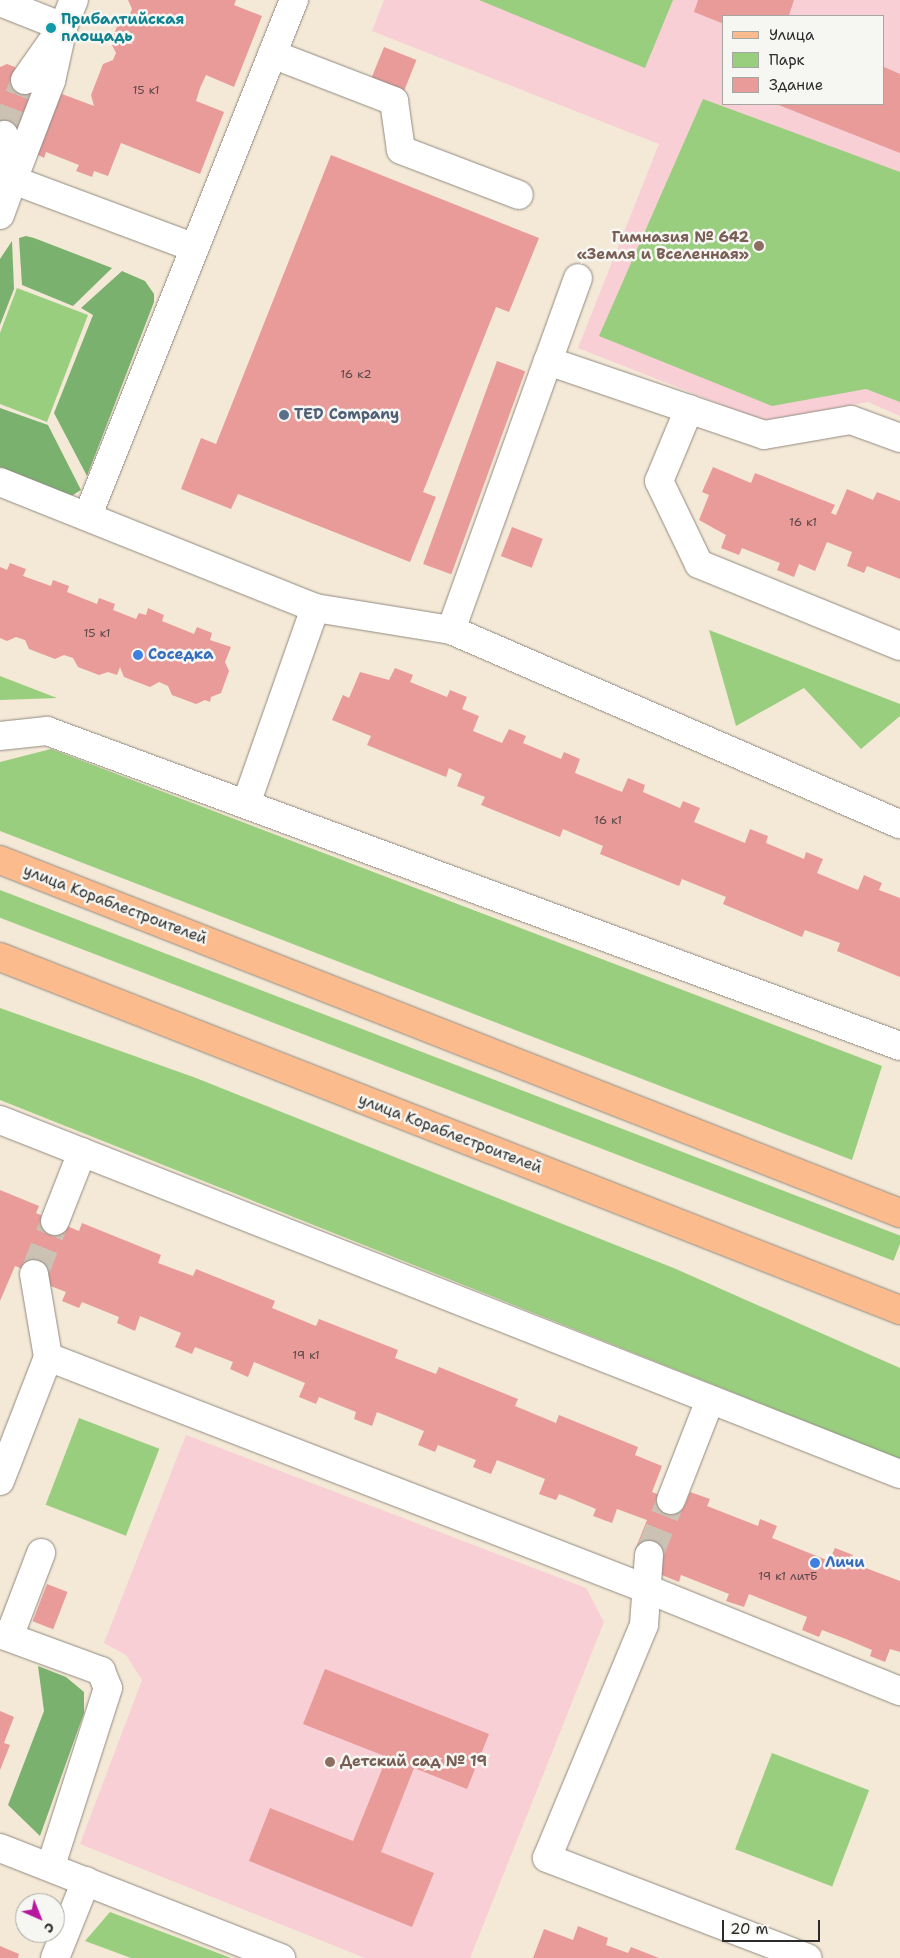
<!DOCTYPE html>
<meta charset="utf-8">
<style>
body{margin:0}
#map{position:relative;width:900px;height:1958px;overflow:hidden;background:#f4e8d6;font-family:"Shantell Sans",sans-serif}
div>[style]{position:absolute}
.built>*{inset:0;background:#f7cfd4}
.green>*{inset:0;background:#99ce7f;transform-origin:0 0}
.forest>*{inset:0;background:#7ab16e}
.building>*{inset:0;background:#e99b9a;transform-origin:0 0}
.minor-tunnel>*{height:28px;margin-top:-14px;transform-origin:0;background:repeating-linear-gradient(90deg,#ccc2b4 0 28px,transparent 0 42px)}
.roads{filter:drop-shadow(0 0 1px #908a80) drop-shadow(0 0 1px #908a80)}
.minor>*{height:28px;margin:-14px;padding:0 14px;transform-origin:14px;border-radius:14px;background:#fff}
.major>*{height:28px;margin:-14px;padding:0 14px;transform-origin:14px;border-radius:14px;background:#fbbb8c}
.dots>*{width:14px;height:14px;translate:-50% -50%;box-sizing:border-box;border:2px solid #f6f6f2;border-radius:50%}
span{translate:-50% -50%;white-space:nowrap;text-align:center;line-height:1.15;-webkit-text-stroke:5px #f6f6f2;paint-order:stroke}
.number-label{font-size:12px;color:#5a4747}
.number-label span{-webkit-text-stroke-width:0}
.culture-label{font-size:15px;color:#0d838f;font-weight:700}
.left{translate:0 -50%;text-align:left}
.education-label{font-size:15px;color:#785e54;font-weight:700}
.right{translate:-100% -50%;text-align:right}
.service-label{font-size:15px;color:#4e5e75;font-weight:700}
.shop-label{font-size:15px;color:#366cbe;font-weight:700}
.street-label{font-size:15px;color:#2b2b2b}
.legend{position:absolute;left:722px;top:15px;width:162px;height:90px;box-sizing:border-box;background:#f6f6f2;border:1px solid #a5a5a2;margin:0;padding:6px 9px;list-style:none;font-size:15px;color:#2b2b2b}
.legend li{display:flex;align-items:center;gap:10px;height:25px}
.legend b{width:25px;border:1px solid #a5a5a2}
.north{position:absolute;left:15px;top:1893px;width:50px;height:50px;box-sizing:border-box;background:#f6f6f2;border:1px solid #a5a5a2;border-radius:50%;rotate:136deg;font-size:14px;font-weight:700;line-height:20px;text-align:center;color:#2b2b2b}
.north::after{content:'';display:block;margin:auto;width:18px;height:22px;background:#b5179e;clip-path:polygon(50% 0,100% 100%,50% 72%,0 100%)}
.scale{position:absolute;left:722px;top:1920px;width:98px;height:22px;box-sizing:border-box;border:2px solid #2b2b2b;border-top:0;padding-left:6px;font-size:15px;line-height:18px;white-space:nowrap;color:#2b2b2b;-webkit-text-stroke:4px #f6f6f2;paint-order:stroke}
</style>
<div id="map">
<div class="built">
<div style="clip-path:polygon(evenodd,384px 0,900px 0,900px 416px,868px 402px,763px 421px,578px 348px,659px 144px,372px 31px,384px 0,724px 16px,884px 16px,884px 104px,724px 104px,724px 16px)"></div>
<div style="clip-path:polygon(186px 1435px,586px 1588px,604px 1622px,470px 1958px,365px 1958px,80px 1844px,142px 1680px,126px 1655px,104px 1643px)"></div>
</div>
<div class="green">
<div style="clip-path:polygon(479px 0,673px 0,645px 68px)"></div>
<div style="clip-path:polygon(703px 99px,900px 172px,900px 402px,866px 389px,772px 406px,599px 336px)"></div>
<div style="clip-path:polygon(17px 288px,88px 315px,47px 422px,0 404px,0 333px)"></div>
<div style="clip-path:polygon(709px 630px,900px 704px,900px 716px,861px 749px,804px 688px,736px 726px)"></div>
<div style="clip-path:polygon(0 676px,57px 698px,0 700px)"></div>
<div style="clip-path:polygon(51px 749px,882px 1066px,852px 1160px,0 831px,0 762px)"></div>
<div style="left:0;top:890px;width:967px;height:26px;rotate:21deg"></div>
<div style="clip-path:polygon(0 1008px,196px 1078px,676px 1269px,900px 1368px,900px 1459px,0 1100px)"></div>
<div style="left:79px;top:1418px;width:86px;height:93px;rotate:21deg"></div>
<div style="left:772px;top:1753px;width:104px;height:103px;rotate:21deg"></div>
<div style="clip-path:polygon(110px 1912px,231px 1958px,131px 1958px,85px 1941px)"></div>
</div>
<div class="forest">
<div style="clip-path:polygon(26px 236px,34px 238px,112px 268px,73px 306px,22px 285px,19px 238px)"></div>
<div style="clip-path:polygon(12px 241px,14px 289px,0 325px,0 259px)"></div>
<div style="clip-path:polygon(122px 271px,145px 281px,154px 294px,154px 302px,87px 476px,54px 413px,93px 315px,81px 308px)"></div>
<div style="clip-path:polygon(0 408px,48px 425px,81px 490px,68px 498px,0 477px)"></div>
<div style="clip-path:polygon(38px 1666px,66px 1677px,84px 1692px,84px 1713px,40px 1836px,8px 1805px,44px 1711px)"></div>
</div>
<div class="building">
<div style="clip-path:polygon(128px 0,236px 0,234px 5px,262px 16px,234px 87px,206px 75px,200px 88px,196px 101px,224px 112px,200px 174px,121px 143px,108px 176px,94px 171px,92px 177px,76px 171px,79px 165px,46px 152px,44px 158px,0 134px,0 67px,7px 64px,15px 67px,19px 77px,58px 83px,62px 94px,94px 106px,91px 95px,103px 64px,113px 60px,116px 53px,111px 43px,119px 21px,129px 17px,132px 9px)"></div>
<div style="clip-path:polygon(698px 0,794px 0,789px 15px,792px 16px,724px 16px,724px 24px,694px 12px)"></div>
<div style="left:384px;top:47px;width:35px;height:34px;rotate:22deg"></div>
<div style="clip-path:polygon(884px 67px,900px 74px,900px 153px,776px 104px,884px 104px)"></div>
<div style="clip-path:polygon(331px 155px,539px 238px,509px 312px,496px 307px,423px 492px,436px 497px,410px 562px,238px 494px,231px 509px,181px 489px,201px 438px,216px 444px)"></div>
<div style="left:497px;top:361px;width:30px;height:216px;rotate:20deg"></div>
<div style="clip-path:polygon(713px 467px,751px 483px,755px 473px,835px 505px,831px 513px,836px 515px,847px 489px,873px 500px,877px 492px,900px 501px,900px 579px,867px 566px,864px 573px,847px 566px,852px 552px,827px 542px,815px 571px,799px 564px,794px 577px,777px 570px,780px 563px,742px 548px,739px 555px,721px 548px,726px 535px,699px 520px,709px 495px,702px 492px)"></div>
<div style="left:512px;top:527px;width:33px;height:31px;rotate:21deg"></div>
<div style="clip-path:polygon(10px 563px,26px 569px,23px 576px,51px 586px,53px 580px,69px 586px,67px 592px,97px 604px,99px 598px,115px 604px,113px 610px,136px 619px,139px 613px,146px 615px,148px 608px,164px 615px,162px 621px,194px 634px,197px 627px,212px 633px,210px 640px,231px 647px,225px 662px,229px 671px,221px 693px,211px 697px,210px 702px,205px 700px,196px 704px,172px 695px,168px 686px,159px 682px,150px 687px,124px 677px,120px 667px,117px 675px,108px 672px,99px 675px,78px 667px,73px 658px,64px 655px,55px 659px,29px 649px,25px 640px,16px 637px,7px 641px,0 638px,0 567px,7px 570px)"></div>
<div style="clip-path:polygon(395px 668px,413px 675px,410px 682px,447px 697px,450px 690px,467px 697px,462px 709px,479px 716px,473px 731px,502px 743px,509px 729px,526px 736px,523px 743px,561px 759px,564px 752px,580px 759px,575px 773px,622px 792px,628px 778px,645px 785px,643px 792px,680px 808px,683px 801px,700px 808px,694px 822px,745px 843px,750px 829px,768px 836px,766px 843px,804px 859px,806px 852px,823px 859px,817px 873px,858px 890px,864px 875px,882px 883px,879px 890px,900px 898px,900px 977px,837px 951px,840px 943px,805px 930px,802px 937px,723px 904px,726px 897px,682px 879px,679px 886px,600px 854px,603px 846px,563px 829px,560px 837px,481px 805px,485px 797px,457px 786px,462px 774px,449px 768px,446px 777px,367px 745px,371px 736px,332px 720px,343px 695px,349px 698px,360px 672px,389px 680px)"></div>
<div style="clip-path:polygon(0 1190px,39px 1206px,36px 1213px,55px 1221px,79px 1231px,82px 1223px,161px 1255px,158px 1263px,193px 1276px,196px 1269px,275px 1301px,272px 1308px,316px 1326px,319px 1319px,398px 1350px,395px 1358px,436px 1374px,439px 1367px,518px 1399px,515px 1406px,556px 1423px,559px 1415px,638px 1447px,635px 1455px,662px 1466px,652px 1492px,685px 1505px,690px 1492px,710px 1499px,707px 1506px,758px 1526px,760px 1519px,777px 1526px,772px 1538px,829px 1561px,835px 1548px,853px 1555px,850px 1562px,900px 1581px,900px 1652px,890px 1649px,885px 1662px,870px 1656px,872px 1650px,846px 1639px,822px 1630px,819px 1637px,802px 1630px,807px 1617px,749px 1594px,744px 1607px,726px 1601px,729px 1594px,681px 1575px,679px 1582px,657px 1573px,662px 1560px,635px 1550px,647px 1520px,617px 1509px,612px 1523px,593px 1516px,596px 1509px,567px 1497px,559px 1494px,556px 1500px,539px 1494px,545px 1479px,497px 1460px,491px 1474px,473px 1467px,476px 1460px,438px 1445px,435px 1452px,418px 1445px,424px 1431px,377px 1412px,372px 1426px,354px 1419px,356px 1412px,319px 1397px,316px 1404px,299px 1397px,305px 1383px,254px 1362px,248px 1377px,230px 1369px,233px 1362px,195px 1347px,192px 1354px,175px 1347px,181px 1333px,140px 1316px,135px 1331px,117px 1323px,119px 1317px,82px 1302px,79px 1308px,62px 1301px,66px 1292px,48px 1285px,50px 1280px,15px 1266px,0 1301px)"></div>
<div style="left:47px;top:1584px;width:22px;height:40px;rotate:21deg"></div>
<div style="clip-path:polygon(325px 1669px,489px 1734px,467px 1789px,414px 1768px,381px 1852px,434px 1873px,412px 1927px,249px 1861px,270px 1808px,353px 1841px,387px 1757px,303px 1724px)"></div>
<div style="clip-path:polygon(0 1711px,14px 1717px,4px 1743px,10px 1745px,0 1770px)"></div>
<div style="clip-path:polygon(578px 1926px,608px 1938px,606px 1945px,628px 1953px,631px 1947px,659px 1958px,533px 1958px,544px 1929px,573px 1940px)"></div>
<div style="clip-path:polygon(0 1946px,19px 1954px,18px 1958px,0 1958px)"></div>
</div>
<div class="minor-tunnel">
<div style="left:4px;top:135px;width:59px;rotate:-69.1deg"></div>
<div style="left:34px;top:1274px;width:57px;rotate:-68.4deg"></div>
<div style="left:649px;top:1555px;width:59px;rotate:-68.2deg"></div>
</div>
<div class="roads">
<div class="minor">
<div style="left:0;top:2px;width:68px;rotate:21.6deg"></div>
<div style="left:63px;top:27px;width:29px;rotate:-68deg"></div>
<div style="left:63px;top:27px;width:55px;rotate:102.5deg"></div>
<div style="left:51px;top:81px;width:106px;rotate:111deg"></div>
<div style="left:13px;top:180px;width:194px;rotate:20.5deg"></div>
<div style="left:272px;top:54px;width:131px;rotate:21.1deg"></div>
<div style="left:394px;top:101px;width:49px;rotate:81.9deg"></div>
<div style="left:401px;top:150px;width:126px;rotate:20.9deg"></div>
<div style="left:25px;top:80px;width:54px;rotate:-54.8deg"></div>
<div style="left:0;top:215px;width:37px;rotate:-70deg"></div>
<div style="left:13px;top:180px;width:46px;rotate:-101.3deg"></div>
<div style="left:548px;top:361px;width:88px;rotate:-70.1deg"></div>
<div style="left:689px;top:409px;width:78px;rotate:112.6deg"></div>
<div style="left:659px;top:481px;width:92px;rotate:64.3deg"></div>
<div style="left:699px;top:564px;width:217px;rotate:22.2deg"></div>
<div style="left:0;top:482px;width:339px;rotate:21.8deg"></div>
<div style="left:315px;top:608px;width:138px;rotate:9.2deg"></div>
<div style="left:451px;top:630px;width:489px;rotate:23.4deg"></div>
<div style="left:88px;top:515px;width:555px;rotate:-68.2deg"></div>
<div style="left:451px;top:630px;width:286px;rotate:-70.2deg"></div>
<div style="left:548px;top:361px;width:228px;rotate:18.9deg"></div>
<div style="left:764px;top:435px;width:88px;rotate:-9.8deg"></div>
<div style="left:851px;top:420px;width:52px;rotate:20.2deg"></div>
<div style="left:0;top:736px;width:47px;rotate:-6.1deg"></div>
<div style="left:47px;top:731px;width:909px;rotate:20.27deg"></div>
<div style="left:246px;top:804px;width:208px;rotate:-70.6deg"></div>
<div style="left:0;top:1120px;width:967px;rotate:21.47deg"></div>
<div style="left:55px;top:1221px;width:74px;rotate:-68.6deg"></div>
<div style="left:48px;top:1357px;width:642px;rotate:21.17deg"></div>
<div style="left:647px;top:1589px;width:273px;rotate:22deg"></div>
<div style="left:0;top:1481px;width:133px;rotate:-68.8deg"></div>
<div style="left:48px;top:1357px;width:84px;rotate:-99.6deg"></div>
<div style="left:671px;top:1500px;width:107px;rotate:-68.7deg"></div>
<div style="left:649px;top:1555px;width:70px;rotate:94.1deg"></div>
<div style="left:644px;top:1625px;width:252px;rotate:112.6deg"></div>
<div style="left:547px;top:1858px;width:279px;rotate:21deg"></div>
<div style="left:0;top:1634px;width:108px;rotate:20.1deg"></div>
<div style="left:101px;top:1671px;width:18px;rotate:68deg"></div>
<div style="left:108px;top:1688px;width:187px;rotate:107.8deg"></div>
<div style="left:9px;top:1637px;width:90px;rotate:-69.1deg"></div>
<div style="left:0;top:1848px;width:302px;rotate:21.4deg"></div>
<div style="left:55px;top:1958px;width:83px;rotate:-68.1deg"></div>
</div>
<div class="major">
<div style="left:0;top:860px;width:967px;rotate:21.42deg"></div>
<div style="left:0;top:957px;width:967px;rotate:21.42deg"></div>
</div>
</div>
<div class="dots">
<div style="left:51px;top:28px;background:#0f9aa8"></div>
<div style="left:759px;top:246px;background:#8d6e63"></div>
<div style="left:284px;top:415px;background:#5c6f8a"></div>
<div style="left:138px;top:655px;background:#3f7fe0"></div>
<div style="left:815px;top:1563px;background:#3f7fe0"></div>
<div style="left:330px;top:1762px;background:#8d6e63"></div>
</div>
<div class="number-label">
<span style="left:146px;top:91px">15 к1</span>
<span style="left:356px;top:375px">16 к2</span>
<span style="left:803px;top:523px">16 к1</span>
<span style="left:97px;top:634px">15 к1</span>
<span style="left:608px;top:821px">16 к1</span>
<span style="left:306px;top:1356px">19 к1</span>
<span style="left:788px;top:1577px">19 к1 литБ</span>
</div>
<div class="culture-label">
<span class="left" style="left:61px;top:28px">Прибалтийская<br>площадь</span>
</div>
<div class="education-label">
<span class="right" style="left:749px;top:246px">Гимназия № 642<br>«Земля и Вселенная»</span>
<span class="left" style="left:340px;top:1762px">Детский сад № 19</span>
</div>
<div class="service-label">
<span class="left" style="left:294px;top:415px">TED Company</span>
</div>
<div class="shop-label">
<span class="left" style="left:148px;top:655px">Соседка</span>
<span class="left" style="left:825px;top:1563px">Личи</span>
</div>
<div class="street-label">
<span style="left:115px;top:905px;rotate:21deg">улица Кораблестроителей</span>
<span style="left:450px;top:1134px;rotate:21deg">улица Кораблестроителей</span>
</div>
<ul class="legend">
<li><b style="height:6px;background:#fbbb8c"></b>Улица</li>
<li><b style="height:14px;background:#99ce7f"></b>Парк</li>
<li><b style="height:14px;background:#e99b9a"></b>Здание</li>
</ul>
<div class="north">С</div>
<div class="scale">20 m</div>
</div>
